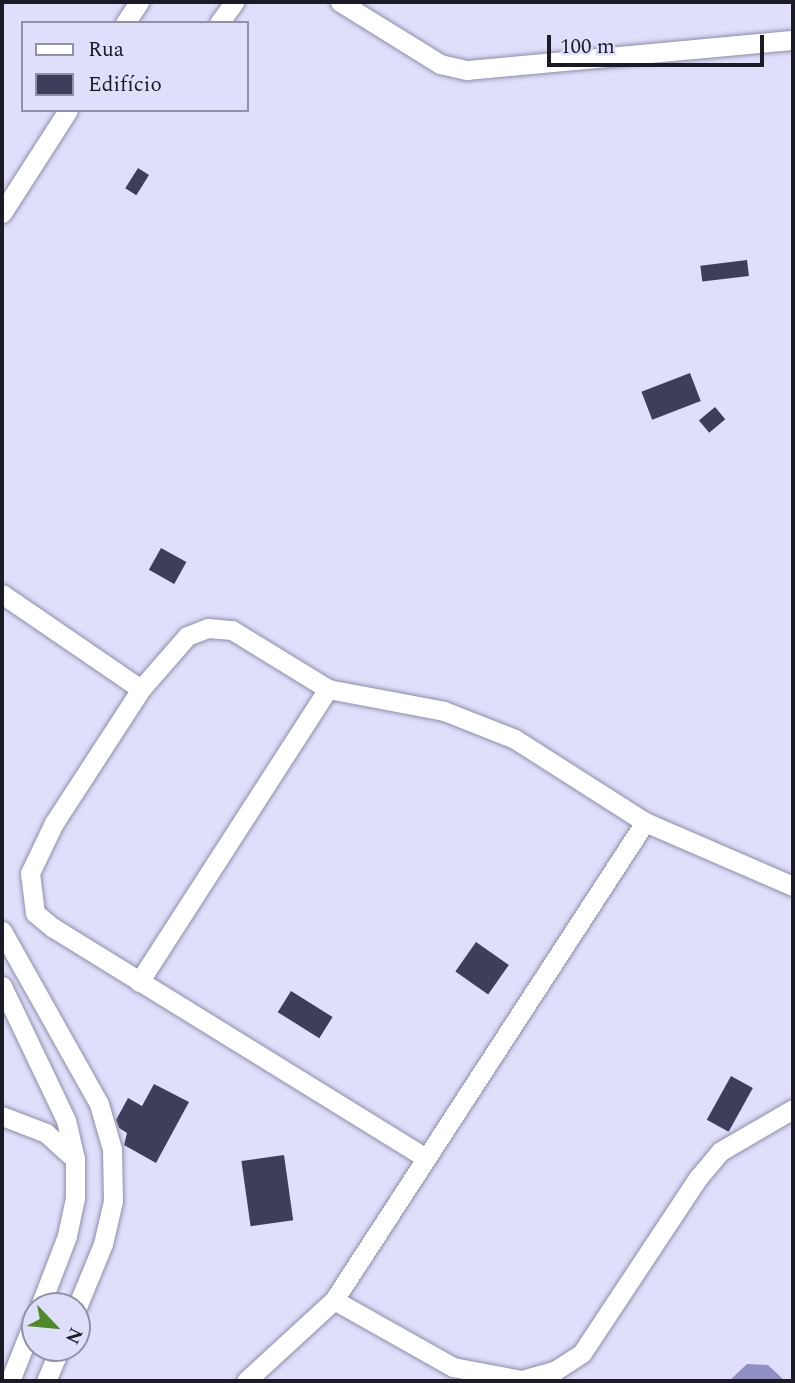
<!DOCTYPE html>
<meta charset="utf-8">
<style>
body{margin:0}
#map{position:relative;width:795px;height:1383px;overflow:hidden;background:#dfdffb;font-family:Spectral,serif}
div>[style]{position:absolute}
.water>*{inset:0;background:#9190c5}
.building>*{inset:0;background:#3f3e5a;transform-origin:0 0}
.roads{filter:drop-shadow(0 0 2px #8d8dad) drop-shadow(0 0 2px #8d8dad)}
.minor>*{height:19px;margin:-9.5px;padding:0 9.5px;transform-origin:9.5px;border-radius:9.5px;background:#fff}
span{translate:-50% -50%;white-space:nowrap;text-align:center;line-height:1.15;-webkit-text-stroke:7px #dfdffb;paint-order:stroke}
.frame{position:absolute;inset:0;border:4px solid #1b1b27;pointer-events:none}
.legend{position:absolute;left:21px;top:21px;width:228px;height:91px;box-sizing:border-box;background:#dfdffb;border:2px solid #9191a6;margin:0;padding:9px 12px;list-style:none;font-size:21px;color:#1b1b27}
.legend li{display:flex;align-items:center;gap:14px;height:35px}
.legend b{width:35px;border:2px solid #9191a6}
.north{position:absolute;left:21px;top:1292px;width:70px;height:70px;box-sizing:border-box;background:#dfdffb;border:2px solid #9191a6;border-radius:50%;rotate:116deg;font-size:19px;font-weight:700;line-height:28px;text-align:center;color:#1b1b27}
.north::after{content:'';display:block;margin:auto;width:24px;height:32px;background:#4f8a28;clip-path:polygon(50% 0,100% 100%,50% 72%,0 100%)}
.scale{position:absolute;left:547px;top:35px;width:217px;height:32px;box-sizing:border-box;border:4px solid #1b1b27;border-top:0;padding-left:9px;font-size:21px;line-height:24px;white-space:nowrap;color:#1b1b27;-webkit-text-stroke:5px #dfdffb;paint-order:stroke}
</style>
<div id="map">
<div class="water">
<div style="clip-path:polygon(747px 1364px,768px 1365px,785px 1381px,729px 1381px)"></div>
</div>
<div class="building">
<div style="left:138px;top:168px;width:13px;height:24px;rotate:32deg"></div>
<div style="left:747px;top:260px;width:16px;height:47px;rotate:83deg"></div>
<div style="left:690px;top:373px;width:30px;height:52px;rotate:69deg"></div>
<div style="left:715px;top:407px;width:16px;height:21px;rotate:50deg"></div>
<div style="left:161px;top:548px;width:29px;height:25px;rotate:29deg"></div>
<div style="left:476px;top:942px;width:40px;height:36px;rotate:35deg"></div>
<div style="left:291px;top:991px;width:49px;height:25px;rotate:32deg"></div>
<div style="left:731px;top:1076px;width:25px;height:50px;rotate:29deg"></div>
<div style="clip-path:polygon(154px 1084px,189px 1102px,156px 1163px,124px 1145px,127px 1133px,119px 1128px,116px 1120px,128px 1098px,142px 1106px)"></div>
<div style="left:284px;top:1155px;width:66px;height:43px;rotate:82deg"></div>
</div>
<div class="roads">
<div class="minor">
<div style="left:340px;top:2px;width:118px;rotate:31.8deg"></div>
<div style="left:440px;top:64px;width:28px;rotate:13deg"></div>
<div style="left:467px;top:70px;width:327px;rotate:-5.3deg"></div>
<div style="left:125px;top:23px;width:25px;rotate:-56deg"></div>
<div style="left:219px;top:23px;width:26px;rotate:-54deg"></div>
<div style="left:2px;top:213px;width:122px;rotate:-57.3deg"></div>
<div style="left:2px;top:594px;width:168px;rotate:34.4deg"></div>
<div style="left:2px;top:931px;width:198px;rotate:60.7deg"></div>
<div style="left:99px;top:1104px;width:47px;rotate:73.9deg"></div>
<div style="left:112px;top:1149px;width:52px;rotate:88.9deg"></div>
<div style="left:113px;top:1201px;width:44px;rotate:103.1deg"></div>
<div style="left:103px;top:1244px;width:68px;rotate:112.4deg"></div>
<div style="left:139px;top:982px;width:349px;rotate:-57.2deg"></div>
<div style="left:2px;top:986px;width:148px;rotate:64.5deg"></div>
<div style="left:66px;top:1120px;width:40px;rotate:77deg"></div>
<div style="left:75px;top:1159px;width:39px;rotate:90deg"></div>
<div style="left:75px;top:1198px;width:39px;rotate:102deg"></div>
<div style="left:67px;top:1236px;width:75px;rotate:111.1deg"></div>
<div style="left:2px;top:1116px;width:47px;rotate:21.1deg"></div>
<div style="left:46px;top:1133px;width:39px;rotate:42deg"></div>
<div style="left:426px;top:1158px;width:438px;rotate:-148.3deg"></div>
<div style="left:53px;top:928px;width:23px;rotate:-140deg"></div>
<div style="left:35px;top:913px;width:40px;rotate:-97.1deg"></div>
<div style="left:30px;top:873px;width:55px;rotate:-64.4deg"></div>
<div style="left:54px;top:823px;width:160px;rotate:-57deg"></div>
<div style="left:141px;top:689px;width:70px;rotate:-49deg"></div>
<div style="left:187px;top:636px;width:22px;rotate:-21deg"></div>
<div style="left:208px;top:628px;width:24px;rotate:5deg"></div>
<div style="left:232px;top:630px;width:113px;rotate:31.6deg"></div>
<div style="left:328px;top:689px;width:118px;rotate:10.7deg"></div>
<div style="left:444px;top:711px;width:76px;rotate:21.5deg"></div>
<div style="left:515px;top:739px;width:154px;rotate:32.6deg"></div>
<div style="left:645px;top:822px;width:161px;rotate:23.4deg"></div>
<div style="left:334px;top:1300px;width:137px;rotate:29.4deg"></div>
<div style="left:453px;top:1367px;width:70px;rotate:10.7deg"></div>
<div style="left:522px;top:1380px;width:35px;rotate:-16deg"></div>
<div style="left:556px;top:1370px;width:31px;rotate:-33deg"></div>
<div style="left:582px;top:1353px;width:210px;rotate:-56.5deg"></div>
<div style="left:698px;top:1178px;width:35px;rotate:-50deg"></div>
<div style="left:721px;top:1151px;width:83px;rotate:-30.3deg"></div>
<div style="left:10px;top:1381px;width:68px;rotate:-68.4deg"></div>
<div style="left:46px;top:1381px;width:36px;rotate:-67deg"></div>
<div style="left:246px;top:1381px;width:120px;rotate:-42.6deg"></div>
<div style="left:334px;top:1300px;width:570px;rotate:-56.95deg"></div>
</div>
</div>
<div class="frame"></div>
<ul class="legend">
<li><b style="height:9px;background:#fff"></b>Rua</li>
<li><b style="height:19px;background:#3f3e5a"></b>Edifício</li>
</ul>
<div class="north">N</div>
<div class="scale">100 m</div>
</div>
